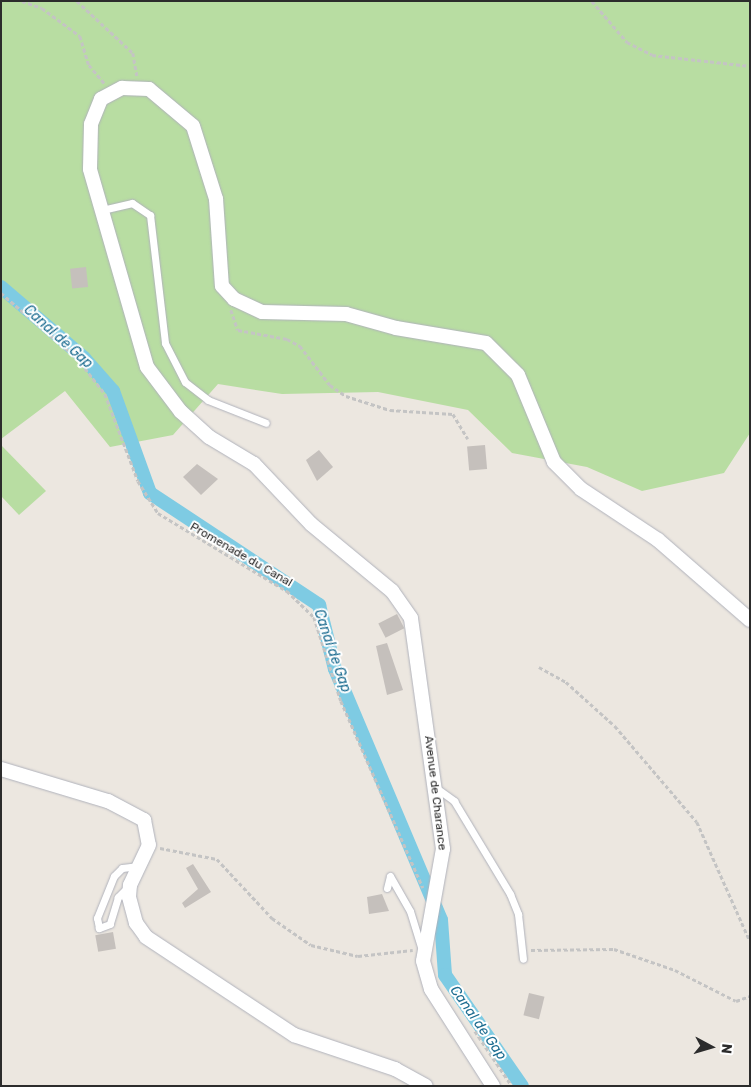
<!DOCTYPE html>
<style>
body{margin:0}
#map{position:relative;width:751px;height:1087px;overflow:hidden;background:#ece7e0;font-family:Rubik,sans-serif}
div>[style]{position:absolute}
.green>*{inset:0;background:#b8dda2}
.canal>*{height:14px;margin:-7px;padding:0 7px;transform-origin:7px;border-radius:7px;background:#7ecbe3}
.building>*{inset:0;background:#c5c0bc;transform-origin:0 0}
.path>*{height:2.5px;margin-top:-1.25px;transform-origin:0;background:repeating-linear-gradient(90deg,#c4c4c4 0 4px,transparent 0 6.5px)}
.roads{filter:drop-shadow(0 0 1px #b0b2bb) drop-shadow(0 0 1px #b0b2bb)}
.service>*{height:7px;margin:-3.5px;padding:0 3.5px;transform-origin:3.5px;border-radius:3.5px;background:#fff}
.minor>*{height:14px;margin:-7px;padding:0 7px;transform-origin:7px;border-radius:7px;background:#fff}
span{translate:-50% -50%;white-space:nowrap;text-align:center;line-height:1.15;-webkit-text-stroke:4px #fff;paint-order:stroke}
.street-label{font-size:12px;color:#2c2c2c}
.water-label{font-size:14px;color:#1c6c90;font-style:italic}
.frame{position:absolute;inset:0;border:2px solid #2c2c2c;pointer-events:none}
.north{position:absolute;left:686px;top:1022px;width:50px;height:50px;-webkit-text-stroke:4px #fff;paint-order:stroke;rotate:96deg;font-size:14px;font-weight:700;line-height:20px;text-align:center;color:#2c2c2c}
.north::after{content:'';display:block;margin:auto;width:18px;height:22px;background:#2c2c2c;clip-path:polygon(50% 0,100% 100%,50% 72%,0 100%)}
</style>
<div id="map">
<div class="green">
<div style="clip-path:polygon(1px 1px,750px 1px,750px 433px,724px 473px,642px 491px,587px 467px,512px 453px,468px 410px,378px 392px,282px 394px,218px 384px,173px 435px,110px 447px,65px 391px,1px 439px)"></div>
<div style="clip-path:polygon(1px 445px,46px 491px,19px 515px,1px 496px)"></div>
</div>
<div class="canal">
<div style="left:1px;top:287px;width:109px;rotate:40.5deg"></div>
<div style="left:84px;top:358px;width:44px;rotate:48.7deg"></div>
<div style="left:113px;top:391px;width:109px;rotate:70.1deg"></div>
<div style="left:150px;top:493px;width:203px;rotate:33.5deg"></div>
<div style="left:319px;top:605px;width:66px;rotate:76deg"></div>
<div style="left:335px;top:669px;width:272px;rotate:67.1deg"></div>
<div style="left:441px;top:920px;width:55px;rotate:85.8deg"></div>
<div style="left:445px;top:975px;width:135px;rotate:55.3deg"></div>
</div>
<div class="building">
<div style="left:86px;top:267px;width:20px;height:16px;rotate:84deg"></div>
<div style="left:485px;top:445px;width:24px;height:18px;rotate:85deg"></div>
<div style="clip-path:polygon(319px 450px,333px 467px,317px 481px,306px 460px)"></div>
<div style="clip-path:polygon(197px 464px,218px 479px,201px 495px,183px 477px)"></div>
<div style="left:397px;top:614px;width:16px;height:21px;rotate:63deg"></div>
<div style="clip-path:polygon(387px 643px,403px 690px,387px 695px,376px 646px)"></div>
<div style="clip-path:polygon(193px 864px,211px 892px,185px 908px,182px 903px,198px 889px,186px 868px)"></div>
<div style="clip-path:polygon(382px 894px,389px 911px,369px 914px,367px 897px)"></div>
<div style="left:113px;top:932px;width:17px;height:18px;rotate:80deg"></div>
<div style="left:529px;top:993px;width:16px;height:23px;rotate:14deg"></div>
</div>
<div class="path">
<div style="left:22px;top:1px;width:21px;rotate:19deg"></div>
<div style="left:42px;top:8px;width:47px;rotate:36.4deg"></div>
<div style="left:80px;top:36px;width:30px;rotate:73deg"></div>
<div style="left:89px;top:65px;width:25px;rotate:50deg"></div>
<div style="left:77px;top:1px;width:76px;rotate:42.9deg"></div>
<div style="left:133px;top:53px;width:23px;rotate:80deg"></div>
<div style="left:592px;top:1px;width:54px;rotate:49.5deg"></div>
<div style="left:627px;top:42px;width:28px;rotate:27deg"></div>
<div style="left:652px;top:55px;width:99px;rotate:6.4deg"></div>
<div style="left:1px;top:293px;width:100px;rotate:40.5deg"></div>
<div style="left:77px;top:358px;width:46px;rotate:52.1deg"></div>
<div style="left:105px;top:394px;width:93px;rotate:69.2deg"></div>
<div style="left:138px;top:481px;width:38px;rotate:58deg"></div>
<div style="left:158px;top:513px;width:151px;rotate:31.2deg"></div>
<div style="left:287px;top:591px;width:37px;rotate:44deg"></div>
<div style="left:314px;top:617px;width:88px;rotate:72.2deg"></div>
<div style="left:341px;top:701px;width:204px;rotate:66.3deg"></div>
<div style="left:231px;top:310px;width:21px;rotate:71deg"></div>
<div style="left:238px;top:330px;width:50px;rotate:10.4deg"></div>
<div style="left:287px;top:339px;width:15px;rotate:28deg"></div>
<div style="left:300px;top:346px;width:49px;rotate:52.4deg"></div>
<div style="left:330px;top:385px;width:19px;rotate:35deg"></div>
<div style="left:346px;top:396px;width:46px;rotate:17.7deg"></div>
<div style="left:390px;top:410px;width:63px;rotate:3.6deg"></div>
<div style="left:453px;top:414px;width:29px;rotate:59deg"></div>
<div style="left:539px;top:667px;width:31px;rotate:29deg"></div>
<div style="left:566px;top:682px;width:66px;rotate:41.9deg"></div>
<div style="left:615px;top:726px;width:126px;rotate:49.5deg"></div>
<div style="left:697px;top:822px;width:130px;rotate:66deg"></div>
<div style="left:160px;top:848px;width:58px;rotate:10.9deg"></div>
<div style="left:217px;top:859px;width:81px;rotate:47deg"></div>
<div style="left:272px;top:918px;width:47px;rotate:34.7deg"></div>
<div style="left:311px;top:945px;width:48px;rotate:13.2deg"></div>
<div style="left:358px;top:956px;width:55px;rotate:-6.2deg"></div>
<div style="left:531px;top:950px;width:83px;rotate:-0.7deg"></div>
<div style="left:614px;top:949px;width:65px;rotate:19deg"></div>
<div style="left:675px;top:970px;width:68px;rotate:26.9deg"></div>
<div style="left:736px;top:1001px;width:15px;rotate:-20deg"></div>
<div style="left:475px;top:1031px;width:66px;rotate:56.1deg"></div>
</div>
<div class="roads">
<div class="service">
<div style="left:102px;top:210px;width:31px;rotate:-13deg"></div>
<div style="left:132px;top:203px;width:22px;rotate:34deg"></div>
<div style="left:150px;top:215px;width:129px;rotate:83.3deg"></div>
<div style="left:165px;top:343px;width:44px;rotate:62.9deg"></div>
<div style="left:185px;top:382px;width:29px;rotate:38deg"></div>
<div style="left:208px;top:400px;width:62px;rotate:21.6deg"></div>
<div style="left:435px;top:787px;width:24px;rotate:36deg"></div>
<div style="left:454px;top:801px;width:109px;rotate:58.9deg"></div>
<div style="left:510px;top:894px;width:22px;rotate:68deg"></div>
<div style="left:518px;top:914px;width:45px;rotate:83.7deg"></div>
<div style="left:129px;top:886px;width:16px;rotate:135deg"></div>
<div style="left:118px;top:897px;width:28px;rotate:107deg"></div>
<div style="left:110px;top:924px;width:12px;rotate:160deg"></div>
<div style="left:99px;top:928px;width:10px;rotate:-101deg"></div>
<div style="left:97px;top:918px;width:45px;rotate:-68deg"></div>
<div style="left:114px;top:876px;width:11px;rotate:-45deg"></div>
<div style="left:122px;top:868px;width:17px;rotate:-7deg"></div>
<div style="left:387px;top:888px;width:12px;rotate:-76deg"></div>
<div style="left:390px;top:876px;width:40px;rotate:60.3deg"></div>
<div style="left:410px;top:911px;width:41px;rotate:72.9deg"></div>
</div>
<div class="minor">
<div style="left:1px;top:769px;width:112px;rotate:16.7deg"></div>
<div style="left:108px;top:801px;width:41px;rotate:27.8deg"></div>
<div style="left:144px;top:820px;width:25px;rotate:79deg"></div>
<div style="left:149px;top:845px;width:44px;rotate:115.4deg"></div>
<div style="left:130px;top:885px;width:12px;rotate:95deg"></div>
<div style="left:129px;top:897px;width:27px;rotate:75deg"></div>
<div style="left:136px;top:923px;width:17px;rotate:54deg"></div>
<div style="left:146px;top:937px;width:178px;rotate:33.5deg"></div>
<div style="left:294px;top:1035px;width:107px;rotate:18.6deg"></div>
<div style="left:395px;top:1069px;width:35px;rotate:29deg"></div>
<div style="left:493px;top:1086px;width:115px;rotate:-122.6deg"></div>
<div style="left:431px;top:989px;width:29px;rotate:-106deg"></div>
<div style="left:423px;top:961px;width:114px;rotate:-79.9deg"></div>
<div style="left:443px;top:849px;width:233px;rotate:-97.9deg"></div>
<div style="left:411px;top:618px;width:33px;rotate:-125deg"></div>
<div style="left:392px;top:591px;width:105px;rotate:-140.4deg"></div>
<div style="left:311px;top:524px;width:83px;rotate:-133.5deg"></div>
<div style="left:254px;top:464px;width:52px;rotate:-149deg"></div>
<div style="left:209px;top:437px;width:38px;rotate:-138deg"></div>
<div style="left:181px;top:412px;width:56px;rotate:-127.1deg"></div>
<div style="left:147px;top:367px;width:206px;rotate:-106.1deg"></div>
<div style="left:90px;top:169px;width:45px;rotate:-88.7deg"></div>
<div style="left:91px;top:124px;width:27px;rotate:-68deg"></div>
<div style="left:101px;top:99px;width:24px;rotate:-28deg"></div>
<div style="left:122px;top:88px;width:27px;rotate:2deg"></div>
<div style="left:149px;top:89px;width:57px;rotate:40.1deg"></div>
<div style="left:193px;top:126px;width:77px;rotate:72.5deg"></div>
<div style="left:216px;top:199px;width:87px;rotate:86.1deg"></div>
<div style="left:222px;top:286px;width:18px;rotate:47deg"></div>
<div style="left:234px;top:299px;width:31px;rotate:25deg"></div>
<div style="left:262px;top:312px;width:84px;rotate:1.4deg"></div>
<div style="left:346px;top:314px;width:52px;rotate:15.6deg"></div>
<div style="left:396px;top:328px;width:91px;rotate:9.5deg"></div>
<div style="left:486px;top:343px;width:45px;rotate:45deg"></div>
<div style="left:518px;top:375px;width:94px;rotate:67.5deg"></div>
<div style="left:554px;top:462px;width:38px;rotate:45deg"></div>
<div style="left:581px;top:489px;width:92px;rotate:33.5deg"></div>
<div style="left:658px;top:540px;width:122px;rotate:41deg"></div>
</div>
</div>
<div class="street-label">
<span style="left:241px;top:555px;rotate:30deg">Promenade du Canal</span>
<span style="left:435px;top:793px;rotate:83deg">Avenue de Charance</span>
</div>
<div class="water-label">
<span style="left:58px;top:337px;rotate:42deg">Canal de Gap</span>
<span style="left:332px;top:651px;rotate:71deg">Canal de Gap</span>
<span style="left:478px;top:1023px;rotate:55deg">Canal de Gap</span>
</div>
<div class="frame"></div>
<div class="north">N</div>
</div>
